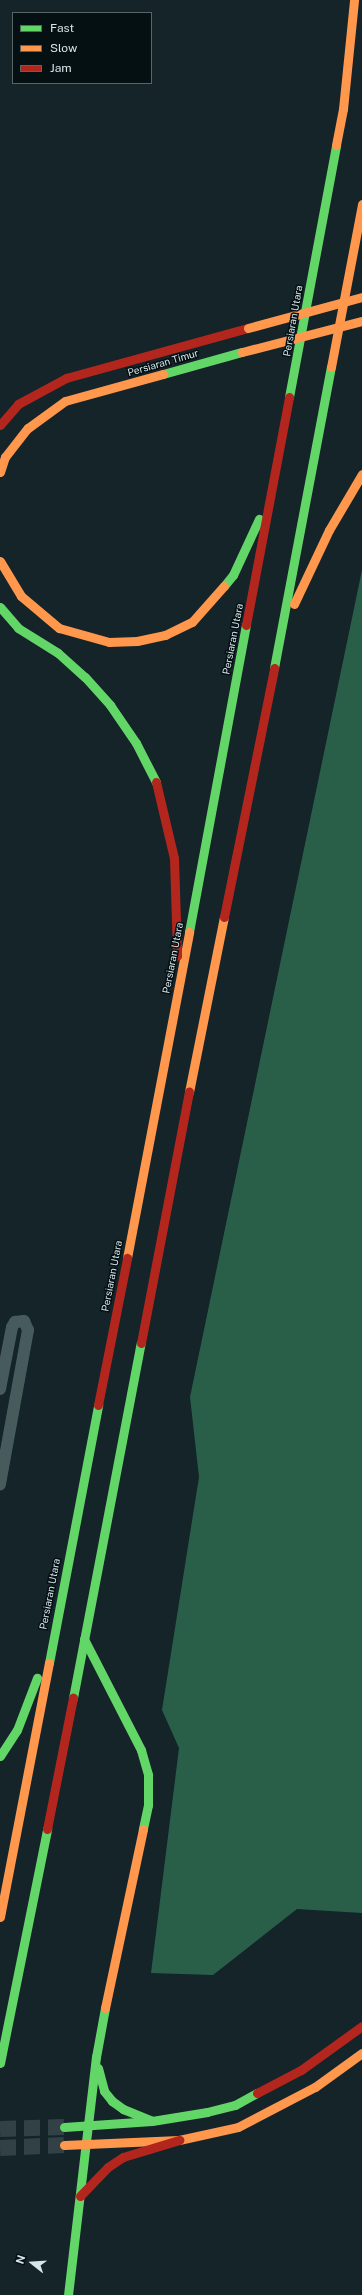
<!DOCTYPE html>
<style>
body{margin:0}
#map{position:relative;width:362px;height:2295px;overflow:hidden;background:#142429;font-family:"Public Sans",sans-serif}
div>[style]{position:absolute}
.forest>*{inset:0;background:#295f49}
.secondary-tunnel>*{height:16px;margin-top:-8px;transform-origin:0;background:repeating-linear-gradient(90deg,#314146 0 16px,transparent 0 24px)}
.street>*{height:12px;margin:-6px;padding:0 6px;transform-origin:6px;border-radius:6px;background:#485b5c}
.fast>*{height:9px;margin:-4.5px;padding:0 4.5px;transform-origin:4.5px;border-radius:4.5px;background:#63d668}
.slow>*{height:9px;margin:-4.5px;padding:0 4.5px;transform-origin:4.5px;border-radius:4.5px;background:#ff974d}
.jam>*{height:9px;margin:-4.5px;padding:0 4.5px;transform-origin:4.5px;border-radius:4.5px;background:#b3261e}
.slow-bridge>*{height:9px;margin:-4.5px;padding:0 4.5px;transform-origin:4.5px;border-radius:4.5px;background:#ff974d}
span{translate:-50% -50%;white-space:nowrap;text-align:center;line-height:1.15;-webkit-text-stroke:3px #051013;paint-order:stroke}
.street-label{font-size:10px;color:#d5e5ea}
.legend{position:absolute;left:12px;top:12px;width:140px;height:72px;box-sizing:border-box;background:#051013;border:1px solid #586569;margin:0;padding:5px 7px;list-style:none;font-size:12px;color:#d5e5ea}
.legend li{display:flex;align-items:center;gap:8px;height:20px}
.legend b{width:20px;border:1px solid #586569}
.north{position:absolute;left:12px;top:2243px;width:40px;height:40px;-webkit-text-stroke:3px #051013;paint-order:stroke;rotate:287deg;font-size:11px;font-weight:700;line-height:16px;text-align:center;color:#d5e5ea}
.north::after{content:'';display:block;margin:auto;width:14px;height:18px;background:#d5e5ea;clip-path:polygon(50% 0,100% 100%,50% 72%,0 100%)}
</style>
<div id="map">
<div class="forest">
<div style="clip-path:polygon(362px 570px,362px 1913px,297px 1909px,213px 1975px,151px 1973px,179px 1748px,162px 1710px,199px 1477px,190px 1397px)"></div>
</div>
<div class="secondary-tunnel">
<div style="left:0;top:2129px;width:64px;rotate:-1.8deg"></div>
<div style="left:0;top:2148px;width:64px;rotate:-2.7deg"></div>
</div>
<div class="street">
<div style="left:0;top:1389px;width:63px;rotate:-79deg"></div>
<div style="left:12px;top:1327px;width:6px;rotate:-59deg"></div>
<div style="left:15px;top:1322px;width:9px;rotate:-6deg"></div>
<div style="left:24px;top:1321px;width:10px;rotate:66deg"></div>
<div style="left:28px;top:1330px;width:157px;rotate:100.3deg"></div>
</div>
<div class="fast">
<div style="left:163px;top:374px;width:82px;rotate:-15.6deg"></div>
<div style="left:289px;top:397px;width:256px;rotate:-79.4deg"></div>
<div style="left:224px;top:586px;width:14px;rotate:-51deg"></div>
<div style="left:233px;top:575px;width:62px;rotate:-65.1deg"></div>
<div style="left:0;top:607px;width:28px;rotate:49deg"></div>
<div style="left:18px;top:628px;width:47px;rotate:32deg"></div>
<div style="left:58px;top:653px;width:36px;rotate:42deg"></div>
<div style="left:85px;top:677px;width:38px;rotate:48deg"></div>
<div style="left:110px;top:705px;width:46px;rotate:55.6deg"></div>
<div style="left:136px;top:743px;width:44px;rotate:62.9deg"></div>
<div style="left:274px;top:668px;width:306px;rotate:-79.3deg"></div>
<div style="left:189px;top:932px;width:312px;rotate:-79.5deg"></div>
<div style="left:84px;top:1639px;width:125px;rotate:62.8deg"></div>
<div style="left:141px;top:1750px;width:26px;rotate:74deg"></div>
<div style="left:148px;top:1775px;width:30px;rotate:90deg"></div>
<div style="left:148px;top:1805px;width:25px;rotate:102deg"></div>
<div style="left:49px;top:1663px;width:263px;rotate:-79.2deg"></div>
<div style="left:73px;top:1698px;width:361px;rotate:-79.2deg"></div>
<div style="left:0;top:1756px;width:31px;rotate:-57deg"></div>
<div style="left:17px;top:1730px;width:56px;rotate:-69deg"></div>
<div style="left:0;top:2063px;width:239px;rotate:-78.6deg"></div>
<div style="left:98px;top:2068px;width:24px;rotate:75deg"></div>
<div style="left:104px;top:2091px;width:13px;rotate:51deg"></div>
<div style="left:112px;top:2101px;width:14px;rotate:36deg"></div>
<div style="left:123px;top:2109px;width:31px;rotate:22deg"></div>
<div style="left:64px;top:2127px;width:88px;rotate:-3.9deg"></div>
<div style="left:152px;top:2121px;width:56px;rotate:-9.3deg"></div>
<div style="left:207px;top:2112px;width:29px;rotate:-14deg"></div>
<div style="left:235px;top:2105px;width:25px;rotate:-29deg"></div>
<div style="left:68px;top:2295px;width:240px;rotate:-83.3deg"></div>
<div style="left:96px;top:2057px;width:50px;rotate:-79.6deg"></div>
</div>
<div class="slow">
<div style="left:336px;top:145px;width:37px;rotate:-79deg"></div>
<div style="left:343px;top:109px;width:110px;rotate:-84.2deg"></div>
<div style="left:331px;top:367px;width:166px;rotate:-79.2deg"></div>
<div style="left:0;top:472px;width:16px;rotate:-72deg"></div>
<div style="left:5px;top:457px;width:37px;rotate:-52deg"></div>
<div style="left:28px;top:428px;width:46px;rotate:-36.1deg"></div>
<div style="left:65px;top:401px;width:102px;rotate:-15.4deg"></div>
<div style="left:0;top:561px;width:41px;rotate:59deg"></div>
<div style="left:21px;top:596px;width:50px;rotate:40.1deg"></div>
<div style="left:59px;top:628px;width:52px;rotate:15.6deg"></div>
<div style="left:109px;top:642px;width:28px;rotate:-2deg"></div>
<div style="left:137px;top:641px;width:29px;rotate:-12deg"></div>
<div style="left:165px;top:635px;width:30px;rotate:-26deg"></div>
<div style="left:192px;top:622px;width:48px;rotate:-48.4deg"></div>
<div style="left:294px;top:604px;width:82px;rotate:-64.7deg"></div>
<div style="left:329px;top:530px;width:65px;rotate:-59.5deg"></div>
<div style="left:189px;top:1092px;width:178px;rotate:-78.7deg"></div>
<div style="left:127px;top:1258px;width:332px;rotate:-79.2deg"></div>
<div style="left:0;top:1917px;width:259px;rotate:-79.1deg"></div>
<div style="left:105px;top:2008px;width:183px;rotate:-78deg"></div>
<div style="left:64px;top:2145px;width:115px;rotate:-2.5deg"></div>
<div style="left:179px;top:2140px;width:60px;rotate:-12.4deg"></div>
<div style="left:238px;top:2127px;width:87px;rotate:-27.5deg"></div>
<div style="left:315px;top:2087px;width:58px;rotate:-35.9deg"></div>
</div>
<div class="jam">
<div style="left:0;top:425px;width:28px;rotate:-49deg"></div>
<div style="left:18px;top:404px;width:55px;rotate:-28.4deg"></div>
<div style="left:66px;top:378px;width:189px;rotate:-15.4deg"></div>
<div style="left:246px;top:625px;width:232px;rotate:-79.3deg"></div>
<div style="left:156px;top:782px;width:78px;rotate:76.7deg"></div>
<div style="left:174px;top:858px;width:98px;rotate:88.2deg"></div>
<div style="left:224px;top:917px;width:254px;rotate:-78.6deg"></div>
<div style="left:141px;top:1343px;width:256px;rotate:-79.2deg"></div>
<div style="left:98px;top:1405px;width:150px;rotate:-78.8deg"></div>
<div style="left:47px;top:1829px;width:134px;rotate:-78.8deg"></div>
<div style="left:257px;top:2093px;width:50px;rotate:-27.6deg"></div>
<div style="left:301px;top:2070px;width:75px;rotate:-35.8deg"></div>
<div style="left:80px;top:2196px;width:40px;rotate:-46deg"></div>
<div style="left:108px;top:2167px;width:18px;rotate:-34deg"></div>
<div style="left:123px;top:2157px;width:59px;rotate:-16.9deg"></div>
</div>
<div class="slow-bridge">
<div style="left:248px;top:328px;width:118px;rotate:-15.2deg"></div>
<div style="left:242px;top:352px;width:124px;rotate:-14.5deg"></div>
</div>
<div class="street-label">
<span style="left:293px;top:321px;rotate:-80deg">Persiaran Utara</span>
<span style="left:163px;top:363px;rotate:-16deg">Persiaran Timur</span>
<span style="left:233px;top:639px;rotate:-79deg">Persiaran Utara</span>
<span style="left:173px;top:958px;rotate:-79deg">Persiaran Utara</span>
<span style="left:112px;top:1276px;rotate:-79deg">Persiaran Utara</span>
<span style="left:50px;top:1594px;rotate:-79deg">Persiaran Utara</span>
</div>
<ul class="legend">
<li><b style="height:5px;background:#63d668"></b>Fast</li>
<li><b style="height:5px;background:#ff974d"></b>Slow</li>
<li><b style="height:5px;background:#b3261e"></b>Jam</li>
</ul>
<div class="north">N</div>
</div>
